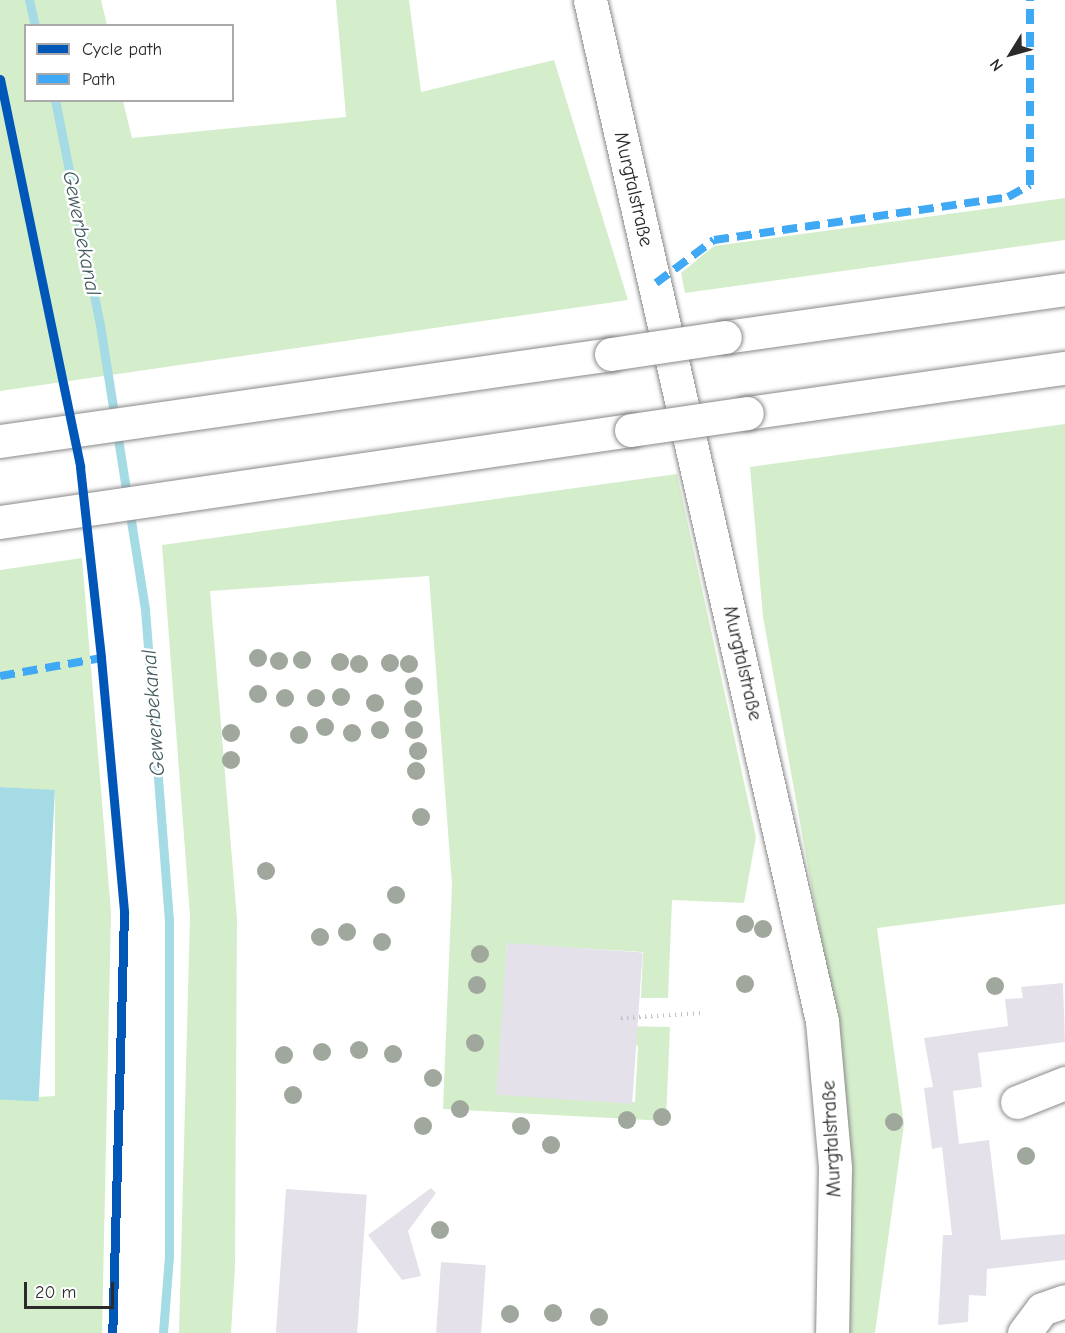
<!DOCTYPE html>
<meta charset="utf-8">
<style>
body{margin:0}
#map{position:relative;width:1065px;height:1333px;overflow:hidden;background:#fff;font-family:"Comic Neue",sans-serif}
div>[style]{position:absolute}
.green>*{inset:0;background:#d4eecb}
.water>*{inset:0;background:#a4dbe5;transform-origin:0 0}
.stream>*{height:9px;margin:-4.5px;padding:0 4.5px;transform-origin:4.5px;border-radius:4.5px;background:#a4dbe5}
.building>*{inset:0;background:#e5e1ea;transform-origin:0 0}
.path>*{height:4px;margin-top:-2px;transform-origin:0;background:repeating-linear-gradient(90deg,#c2c2c2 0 1.5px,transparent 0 6px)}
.roads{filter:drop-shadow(0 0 2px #8a8a8a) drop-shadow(0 0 2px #8a8a8a)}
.minor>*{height:33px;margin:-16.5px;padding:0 16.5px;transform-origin:16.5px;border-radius:16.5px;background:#fff}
.secondary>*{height:33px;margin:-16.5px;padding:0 16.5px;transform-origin:16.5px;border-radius:16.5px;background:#fff}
.motorway>*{height:33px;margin:-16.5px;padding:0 16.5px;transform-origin:16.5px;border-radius:16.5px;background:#fff}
.bridges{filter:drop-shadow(0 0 2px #8a8a8a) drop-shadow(0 0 2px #8a8a8a)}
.motorway-bridge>*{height:33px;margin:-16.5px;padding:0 16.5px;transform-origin:16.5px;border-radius:16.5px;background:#fff}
.quiet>*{height:8px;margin-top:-4px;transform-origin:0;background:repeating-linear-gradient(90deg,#3fa9f5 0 15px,transparent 0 23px)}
.cycleway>*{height:9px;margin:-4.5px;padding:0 4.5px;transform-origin:4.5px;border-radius:4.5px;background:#0057b8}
.trees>*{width:18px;height:18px;margin:-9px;border-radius:50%;background:#a0a89e}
span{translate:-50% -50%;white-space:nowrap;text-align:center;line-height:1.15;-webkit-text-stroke:5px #fff;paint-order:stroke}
.street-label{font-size:20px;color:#2b2b2b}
.water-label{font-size:21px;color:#445b60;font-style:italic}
.legend{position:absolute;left:24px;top:24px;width:210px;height:78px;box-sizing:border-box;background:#fff;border:2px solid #aaa;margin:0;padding:8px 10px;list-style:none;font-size:18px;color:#2b2b2b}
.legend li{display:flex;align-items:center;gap:12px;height:30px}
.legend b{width:30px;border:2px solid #aaa}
.north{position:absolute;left:981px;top:24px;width:60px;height:60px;-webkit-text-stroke:4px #fff;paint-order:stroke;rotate:233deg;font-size:16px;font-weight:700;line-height:24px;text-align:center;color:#2b2b2b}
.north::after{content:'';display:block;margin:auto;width:21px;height:27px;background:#2b2b2b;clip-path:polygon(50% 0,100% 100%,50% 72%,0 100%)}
.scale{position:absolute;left:24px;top:1282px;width:90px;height:27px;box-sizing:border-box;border:3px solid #2b2b2b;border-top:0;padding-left:8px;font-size:18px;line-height:21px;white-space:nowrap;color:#2b2b2b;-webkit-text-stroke:4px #fff;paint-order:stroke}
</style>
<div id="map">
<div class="green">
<div style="clip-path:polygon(0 0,101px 0,107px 25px,26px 26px,26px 100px,123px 101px,132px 138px,346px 117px,336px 0,409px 0,421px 92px,554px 60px,628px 300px,0 391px)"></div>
<div style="clip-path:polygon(1065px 198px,1065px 240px,685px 293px,681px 273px,714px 246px)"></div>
<div style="clip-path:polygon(1065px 424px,1065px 904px,877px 928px,904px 1124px,875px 1333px,841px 1333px,850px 1147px,842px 1056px,763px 617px,750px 467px)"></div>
<div style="clip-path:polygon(677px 474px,756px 837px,744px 903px,672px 900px,668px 998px,641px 998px,643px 952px,507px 944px,498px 1094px,635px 1102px,638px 1047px,621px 1026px,670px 1027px,666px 1121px,443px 1109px,452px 885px,429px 576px,210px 591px,237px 919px,235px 1266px,231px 1333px,179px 1333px,190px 916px,162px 545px)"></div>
<div style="clip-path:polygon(82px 558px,111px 912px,102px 1333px,0 1333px,0 1099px,55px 1096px,55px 791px,0 787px,0 570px)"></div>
</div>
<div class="water">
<div style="left:0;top:787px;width:55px;height:312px;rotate:3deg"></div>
</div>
<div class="stream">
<div style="left:29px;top:0;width:27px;rotate:77deg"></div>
<div style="left:55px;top:100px;width:229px;rotate:78.7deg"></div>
<div style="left:100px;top:325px;width:288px;rotate:81deg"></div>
<div style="left:145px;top:609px;width:311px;rotate:85.6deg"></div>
<div style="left:169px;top:919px;width:337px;rotate:90deg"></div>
<div style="left:169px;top:1256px;width:77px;rotate:94.5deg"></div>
</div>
<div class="building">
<div style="left:507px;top:943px;width:136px;height:152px;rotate:4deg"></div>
<div style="clip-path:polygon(1063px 983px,1065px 1042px,978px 1053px,982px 1087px,953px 1091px,959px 1144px,989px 1140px,1001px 1240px,1065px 1234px,1065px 1260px,987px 1269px,986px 1296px,969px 1295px,968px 1322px,938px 1325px,943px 1235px,952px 1235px,942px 1147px,932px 1149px,924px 1088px,933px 1087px,924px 1038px,1008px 1026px,1005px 999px,1023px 998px,1021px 987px)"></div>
<div style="clip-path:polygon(431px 1188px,436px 1193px,408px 1231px,421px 1276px,402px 1280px,368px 1235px)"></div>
<div style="left:286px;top:1189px;width:81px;height:144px;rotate:4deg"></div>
<div style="left:441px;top:1262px;width:45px;height:71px;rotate:4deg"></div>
</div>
<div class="path">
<div style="left:621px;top:1018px;width:82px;rotate:-3.5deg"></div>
</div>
<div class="roads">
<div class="minor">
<div style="left:1017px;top:1102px;width:52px;rotate:-21.6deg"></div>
<div style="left:1024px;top:1333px;width:30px;rotate:-53deg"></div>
<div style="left:1042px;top:1309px;width:24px;rotate:-19deg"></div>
</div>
<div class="secondary">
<div style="left:590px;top:0;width:1047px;rotate:77.2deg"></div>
<div style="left:822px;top:1021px;width:148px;rotate:84.9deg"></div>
<div style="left:835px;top:1168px;width:165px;rotate:91deg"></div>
</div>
<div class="motorway">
<div style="left:725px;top:337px;width:343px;rotate:-8deg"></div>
<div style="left:747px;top:413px;width:321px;rotate:-8.1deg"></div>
<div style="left:0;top:441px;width:617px;rotate:-8.1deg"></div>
<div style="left:0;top:522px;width:638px;rotate:-8.3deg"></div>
</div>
</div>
<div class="bridges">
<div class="motorway-bridge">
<div style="left:611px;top:354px;width:115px;rotate:-8.5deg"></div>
<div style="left:631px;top:430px;width:117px;rotate:-8.3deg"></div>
</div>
</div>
<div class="quiet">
<div style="left:656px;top:283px;width:72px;rotate:-36.6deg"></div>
<div style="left:714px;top:240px;width:297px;rotate:-8.3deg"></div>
<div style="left:1008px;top:197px;width:25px;rotate:-29deg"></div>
<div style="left:1030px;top:185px;width:185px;rotate:-90deg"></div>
<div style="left:0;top:676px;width:103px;rotate:-10.1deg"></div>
</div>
<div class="cycleway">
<div style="left:0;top:79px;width:396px;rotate:78.3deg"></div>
<div style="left:80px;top:467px;width:192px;rotate:83.7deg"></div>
<div style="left:101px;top:658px;width:256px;rotate:84.8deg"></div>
<div style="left:124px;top:913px;width:420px;rotate:91.6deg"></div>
</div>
<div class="trees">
<div style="left:258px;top:658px"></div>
<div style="left:302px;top:660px"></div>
<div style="left:279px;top:661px"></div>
<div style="left:340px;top:662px"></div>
<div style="left:390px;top:663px"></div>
<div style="left:359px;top:664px"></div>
<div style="left:409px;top:664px"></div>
<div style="left:414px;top:686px"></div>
<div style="left:258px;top:694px"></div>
<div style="left:341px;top:697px"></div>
<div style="left:285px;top:698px"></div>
<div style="left:316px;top:698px"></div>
<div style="left:375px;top:703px"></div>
<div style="left:413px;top:709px"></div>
<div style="left:325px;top:727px"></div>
<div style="left:380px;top:730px"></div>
<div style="left:414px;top:730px"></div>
<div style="left:231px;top:733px"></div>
<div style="left:352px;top:733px"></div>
<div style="left:299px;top:735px"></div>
<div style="left:418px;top:751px"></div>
<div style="left:231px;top:760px"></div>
<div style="left:416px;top:771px"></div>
<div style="left:421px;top:817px"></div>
<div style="left:266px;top:871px"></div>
<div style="left:396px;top:895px"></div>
<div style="left:745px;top:924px"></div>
<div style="left:763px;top:929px"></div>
<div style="left:347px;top:932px"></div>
<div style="left:320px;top:937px"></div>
<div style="left:382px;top:942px"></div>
<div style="left:480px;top:954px"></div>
<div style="left:745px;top:984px"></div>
<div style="left:477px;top:985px"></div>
<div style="left:995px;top:986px"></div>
<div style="left:475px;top:1043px"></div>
<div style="left:359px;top:1050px"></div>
<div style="left:322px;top:1052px"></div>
<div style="left:393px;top:1054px"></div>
<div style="left:284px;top:1055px"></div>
<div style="left:433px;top:1078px"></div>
<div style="left:293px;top:1095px"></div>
<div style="left:460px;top:1109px"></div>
<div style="left:662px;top:1117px"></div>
<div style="left:627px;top:1120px"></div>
<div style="left:894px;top:1122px"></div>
<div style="left:423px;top:1126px"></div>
<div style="left:521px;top:1126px"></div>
<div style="left:551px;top:1145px"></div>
<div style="left:1026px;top:1156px"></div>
<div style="left:440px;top:1230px"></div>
<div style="left:553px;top:1313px"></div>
<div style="left:510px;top:1314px"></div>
<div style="left:599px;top:1317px"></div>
</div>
<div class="street-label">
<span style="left:634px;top:189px;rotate:77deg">Murgtalstraße</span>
<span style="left:743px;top:663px;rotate:77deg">Murgtalstraße</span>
<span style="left:831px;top:1139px;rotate:-93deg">Murgtalstraße</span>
</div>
<div class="water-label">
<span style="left:82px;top:233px;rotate:79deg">Gewerbekanal</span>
<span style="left:153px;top:713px;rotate:-94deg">Gewerbekanal</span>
</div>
<ul class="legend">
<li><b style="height:8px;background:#0057b8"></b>Cycle path</li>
<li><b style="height:8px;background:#3fa9f5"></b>Path</li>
</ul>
<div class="north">N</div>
<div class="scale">20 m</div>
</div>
